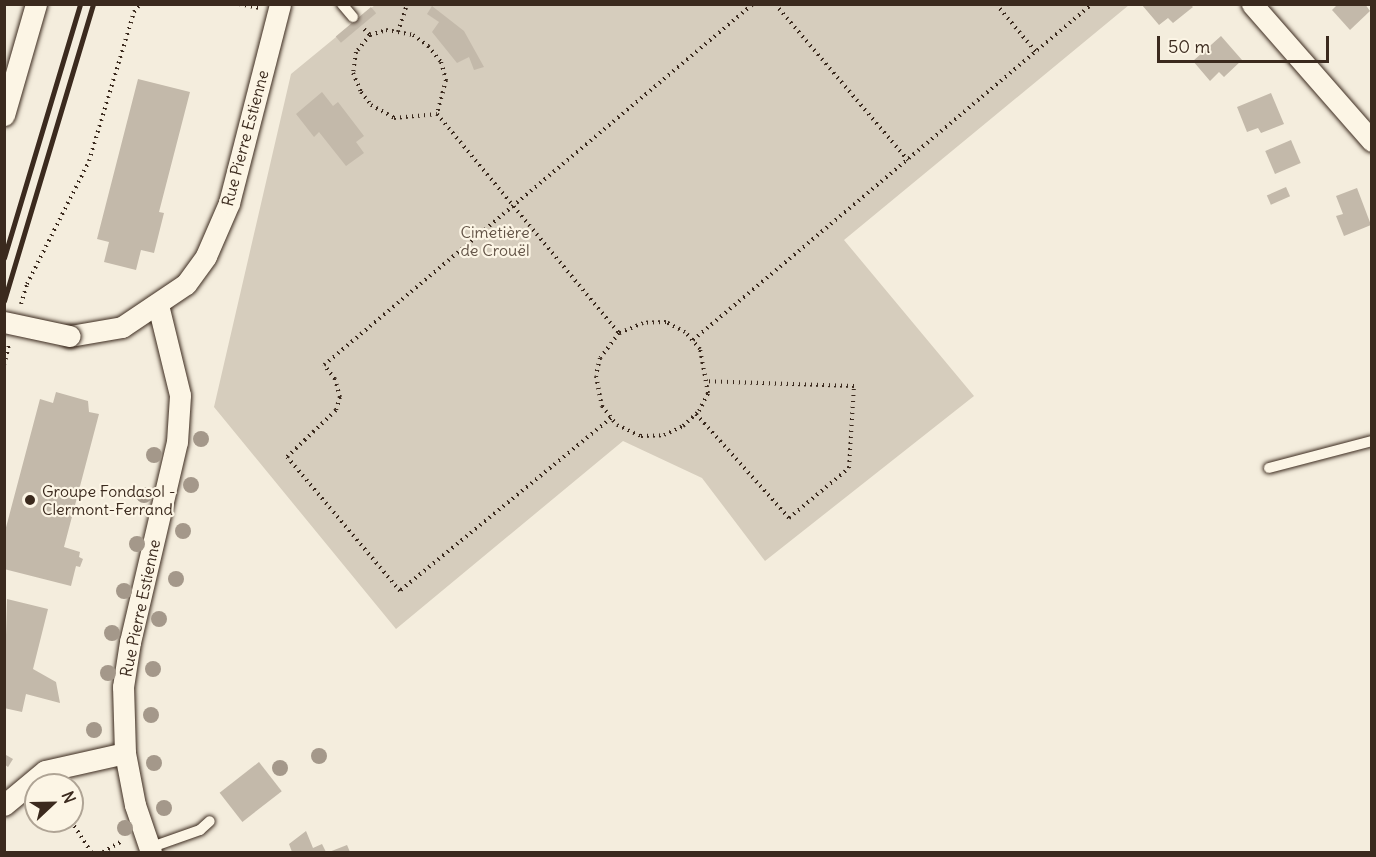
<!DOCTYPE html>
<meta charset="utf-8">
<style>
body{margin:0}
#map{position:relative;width:1376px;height:857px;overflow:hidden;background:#f4eddd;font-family:Delius,sans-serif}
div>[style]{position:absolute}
.green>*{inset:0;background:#d6cdbd}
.building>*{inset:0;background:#c3b9aa;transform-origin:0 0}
.path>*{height:4px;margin-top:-2px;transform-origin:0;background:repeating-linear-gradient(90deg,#3b2a1e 0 1.5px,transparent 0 6px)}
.roads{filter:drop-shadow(0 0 2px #3b2a1e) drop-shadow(0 0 2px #3b2a1e)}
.service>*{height:10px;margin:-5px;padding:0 5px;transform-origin:5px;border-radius:5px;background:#fcf5e5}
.minor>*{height:21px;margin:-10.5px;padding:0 10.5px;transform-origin:10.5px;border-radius:10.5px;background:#fcf5e5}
.rail>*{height:4.5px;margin:-2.25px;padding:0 2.25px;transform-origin:2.25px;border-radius:2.25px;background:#3b2a1e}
.bridges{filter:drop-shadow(0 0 2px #3b2a1e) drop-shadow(0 0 2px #3b2a1e)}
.minor-bridge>*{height:21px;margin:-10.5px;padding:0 10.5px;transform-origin:10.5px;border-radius:10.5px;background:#fcf5e5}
.trees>*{width:16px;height:16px;margin:-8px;border-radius:50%;background:#a4988a}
.dots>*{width:16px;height:16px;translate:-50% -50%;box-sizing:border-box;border:3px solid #fcf5e5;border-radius:50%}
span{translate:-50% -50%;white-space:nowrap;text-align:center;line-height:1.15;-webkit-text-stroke:4.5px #fcf5e5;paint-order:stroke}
.street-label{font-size:16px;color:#3b2a1e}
.park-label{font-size:16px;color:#625346}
.poi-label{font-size:16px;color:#3b2a1e}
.left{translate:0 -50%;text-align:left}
.frame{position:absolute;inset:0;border:6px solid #3b2a1e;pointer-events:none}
.north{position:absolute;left:24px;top:773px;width:60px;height:60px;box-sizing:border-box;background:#fcf5e5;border:2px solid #afa495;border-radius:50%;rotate:68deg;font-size:16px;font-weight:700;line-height:24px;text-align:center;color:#3b2a1e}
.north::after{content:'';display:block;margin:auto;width:21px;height:27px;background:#3b2a1e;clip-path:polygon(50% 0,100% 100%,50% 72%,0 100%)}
.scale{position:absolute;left:1157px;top:36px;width:172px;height:27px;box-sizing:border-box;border:3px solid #3b2a1e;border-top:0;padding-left:8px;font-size:18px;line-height:21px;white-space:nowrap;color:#3b2a1e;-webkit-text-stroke:4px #fcf5e5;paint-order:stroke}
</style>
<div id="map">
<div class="green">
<div style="clip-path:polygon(375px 5px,1129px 5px,844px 240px,974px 396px,765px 561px,702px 478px,623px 441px,396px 629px,214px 407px,291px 74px)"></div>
</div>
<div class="building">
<div style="clip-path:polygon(1190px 4px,1193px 7px,1173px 23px,1168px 18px,1159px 25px,1142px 5px)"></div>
<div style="clip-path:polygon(1338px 4px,1365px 4px,1370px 11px,1350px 30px,1332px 10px)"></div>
<div style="clip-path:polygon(432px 6px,464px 31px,484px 67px,474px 70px,469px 57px,457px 63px,432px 32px,439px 22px,427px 14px)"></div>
<div style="left:371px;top:7px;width:8px;height:46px;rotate:50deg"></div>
<div style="clip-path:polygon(1221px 36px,1242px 60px,1224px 77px,1219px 72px,1210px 81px,1193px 61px)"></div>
<div style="clip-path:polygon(138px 79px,190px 92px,159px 212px,164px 213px,154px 253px,141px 250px,136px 270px,104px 262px,109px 242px,97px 239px)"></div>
<div style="clip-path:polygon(322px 92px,333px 106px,338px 102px,364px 136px,356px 142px,364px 153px,346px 166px,319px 132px,314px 137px,296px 114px)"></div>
<div style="clip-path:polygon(1271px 93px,1284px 124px,1261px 133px,1258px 128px,1247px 132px,1237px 107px)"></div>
<div style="left:1291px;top:140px;width:25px;height:28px;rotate:67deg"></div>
<div style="left:1286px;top:187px;width:10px;height:21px;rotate:66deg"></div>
<div style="clip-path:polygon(1357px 188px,1371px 225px,1344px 236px,1336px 216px,1343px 214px,1336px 196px)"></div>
<div style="clip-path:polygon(56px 392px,88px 401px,89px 412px,99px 414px,64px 547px,80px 552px,79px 557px,83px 559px,80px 567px,76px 566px,71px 586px,4px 569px,4px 535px,40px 399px,53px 403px)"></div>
<div style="clip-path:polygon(7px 599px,48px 609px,33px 669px,56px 682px,60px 703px,26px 694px,22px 712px,4px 708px)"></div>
<div style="clip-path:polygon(6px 755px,13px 759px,8px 767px,4px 764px)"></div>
<div style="left:259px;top:762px;width:37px;height:50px;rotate:52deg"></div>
<div style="clip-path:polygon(306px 831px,313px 848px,322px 844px,326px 852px,292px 852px,289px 844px)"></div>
<div style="clip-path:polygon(347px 845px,350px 852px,329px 852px)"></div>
</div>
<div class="path">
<div style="left:239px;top:4px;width:20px;rotate:11deg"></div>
<div style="left:775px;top:4px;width:205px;rotate:49.6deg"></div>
<div style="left:996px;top:4px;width:62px;rotate:50.2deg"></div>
<div style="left:364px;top:29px;width:8px;rotate:45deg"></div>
<div style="left:370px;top:35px;width:22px;rotate:129deg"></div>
<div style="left:356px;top:52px;width:21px;rotate:98deg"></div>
<div style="left:353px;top:73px;width:21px;rotate:67deg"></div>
<div style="left:361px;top:92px;width:16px;rotate:52deg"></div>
<div style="left:371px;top:105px;width:26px;rotate:29deg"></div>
<div style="left:394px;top:118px;width:43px;rotate:-5.3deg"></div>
<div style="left:437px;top:114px;width:285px;rotate:50.3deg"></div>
<div style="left:619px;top:333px;width:31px;rotate:127deg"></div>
<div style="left:600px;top:358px;width:18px;rotate:103deg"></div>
<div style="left:596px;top:376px;width:31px;rotate:79deg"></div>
<div style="left:602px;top:406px;width:24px;rotate:52deg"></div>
<div style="left:617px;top:425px;width:26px;rotate:25deg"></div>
<div style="left:641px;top:436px;width:23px;rotate:-2deg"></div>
<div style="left:664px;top:435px;width:21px;rotate:-25deg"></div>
<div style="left:683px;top:426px;width:22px;rotate:-43deg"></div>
<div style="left:699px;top:411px;width:20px;rotate:-63deg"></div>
<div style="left:708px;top:393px;width:45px;rotate:-100.3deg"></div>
<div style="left:700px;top:349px;width:23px;rotate:-131deg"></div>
<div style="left:685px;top:332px;width:21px;rotate:-152deg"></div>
<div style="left:666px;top:322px;width:23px;rotate:178deg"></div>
<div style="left:643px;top:323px;width:26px;rotate:157deg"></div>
<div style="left:398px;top:32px;width:29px;rotate:-72deg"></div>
<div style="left:370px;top:35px;width:17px;rotate:-17deg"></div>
<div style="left:386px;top:30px;width:12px;rotate:9deg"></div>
<div style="left:398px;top:32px;width:15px;rotate:11deg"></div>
<div style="left:413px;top:35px;width:19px;rotate:36deg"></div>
<div style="left:428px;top:46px;width:21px;rotate:51deg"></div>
<div style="left:441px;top:62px;width:19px;rotate:74deg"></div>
<div style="left:446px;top:80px;width:35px;rotate:105deg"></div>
<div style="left:21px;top:304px;width:21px;rotate:-73deg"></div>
<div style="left:27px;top:284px;width:138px;rotate:-63.2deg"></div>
<div style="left:89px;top:161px;width:156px;rotate:-73.2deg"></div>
<div style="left:134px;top:12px;width:10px;rotate:-53deg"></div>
<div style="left:693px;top:340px;width:522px;rotate:-40.1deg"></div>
<div style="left:4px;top:365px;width:21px;rotate:-76deg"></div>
<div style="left:696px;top:414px;width:140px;rotate:48.2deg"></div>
<div style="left:789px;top:518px;width:78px;rotate:-39.8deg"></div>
<div style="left:849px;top:468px;width:82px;rotate:-86.5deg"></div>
<div style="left:854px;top:386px;width:147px;rotate:-178.1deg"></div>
<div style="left:611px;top:418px;width:273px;rotate:140.7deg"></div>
<div style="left:400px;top:591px;width:175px;rotate:-130.1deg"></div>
<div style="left:287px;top:457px;width:68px;rotate:-43.8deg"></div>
<div style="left:336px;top:410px;width:14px;rotate:-73deg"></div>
<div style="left:340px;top:397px;width:19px;rotate:-106deg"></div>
<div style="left:335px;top:379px;width:18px;rotate:-128deg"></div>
<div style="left:324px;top:365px;width:561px;rotate:-40.08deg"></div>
<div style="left:71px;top:821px;width:37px;rotate:57deg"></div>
<div style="left:103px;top:852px;width:22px;rotate:-30deg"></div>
</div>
<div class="roads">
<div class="service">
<div style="left:342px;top:4px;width:17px;rotate:50deg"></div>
<div style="left:1269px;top:468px;width:106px;rotate:-14.7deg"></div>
<div style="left:149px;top:848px;width:54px;rotate:-19.4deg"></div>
<div style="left:200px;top:830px;width:13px;rotate:-42deg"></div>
</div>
<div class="minor">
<div style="left:1252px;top:4px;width:182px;rotate:48.8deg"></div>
<div style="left:4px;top:115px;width:116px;rotate:-73.9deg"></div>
<div style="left:70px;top:336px;width:53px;rotate:-9.8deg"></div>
<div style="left:122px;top:327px;width:77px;rotate:-33.9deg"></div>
<div style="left:186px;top:284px;width:34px;rotate:-54deg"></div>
<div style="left:206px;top:256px;width:58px;rotate:-66.5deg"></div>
<div style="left:229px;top:203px;width:205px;rotate:-75.6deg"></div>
<div style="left:4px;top:805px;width:53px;rotate:-39.7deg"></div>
<div style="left:45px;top:771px;width:82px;rotate:-12.7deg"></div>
<div style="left:151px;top:852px;width:50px;rotate:-108.8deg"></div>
<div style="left:135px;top:805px;width:53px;rotate:-100.9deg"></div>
<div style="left:125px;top:753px;width:66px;rotate:-91.7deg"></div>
<div style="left:123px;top:687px;width:46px;rotate:-81.2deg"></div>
<div style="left:130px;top:642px;width:205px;rotate:-76.8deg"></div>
<div style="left:177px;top:442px;width:47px;rotate:-86.3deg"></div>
<div style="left:180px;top:395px;width:93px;rotate:-103.7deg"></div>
</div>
</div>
<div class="rail">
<div style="left:4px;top:258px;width:265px;rotate:-73.3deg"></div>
<div style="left:4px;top:301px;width:310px;rotate:-73.3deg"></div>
</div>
<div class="bridges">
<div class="minor-bridge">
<div style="left:4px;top:322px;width:67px;rotate:12deg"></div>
</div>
</div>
<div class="trees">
<div style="left:201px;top:439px"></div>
<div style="left:154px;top:455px"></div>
<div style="left:191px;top:485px"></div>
<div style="left:144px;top:495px"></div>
<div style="left:183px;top:531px"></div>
<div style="left:137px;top:544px"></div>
<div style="left:176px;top:579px"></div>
<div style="left:124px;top:591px"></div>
<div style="left:159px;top:619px"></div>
<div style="left:112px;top:633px"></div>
<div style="left:153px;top:669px"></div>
<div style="left:108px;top:673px"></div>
<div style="left:151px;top:715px"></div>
<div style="left:94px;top:730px"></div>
<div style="left:319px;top:756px"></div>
<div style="left:154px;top:763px"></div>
<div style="left:280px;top:768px"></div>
<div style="left:164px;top:808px"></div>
<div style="left:125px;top:828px"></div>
</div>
<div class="dots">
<div style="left:30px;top:500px;background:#3b2a1e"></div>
</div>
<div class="street-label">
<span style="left:245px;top:138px;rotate:-75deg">Rue Pierre Estienne</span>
<span style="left:140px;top:608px;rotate:-78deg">Rue Pierre Estienne</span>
</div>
<div class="park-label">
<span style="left:495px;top:241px">Cimetière<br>de Crouël</span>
</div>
<div class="poi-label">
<span class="left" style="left:42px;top:500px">Groupe Fondasol -<br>Clermont-Ferrand</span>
</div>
<div class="frame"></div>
<div class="north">N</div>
<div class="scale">50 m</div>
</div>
